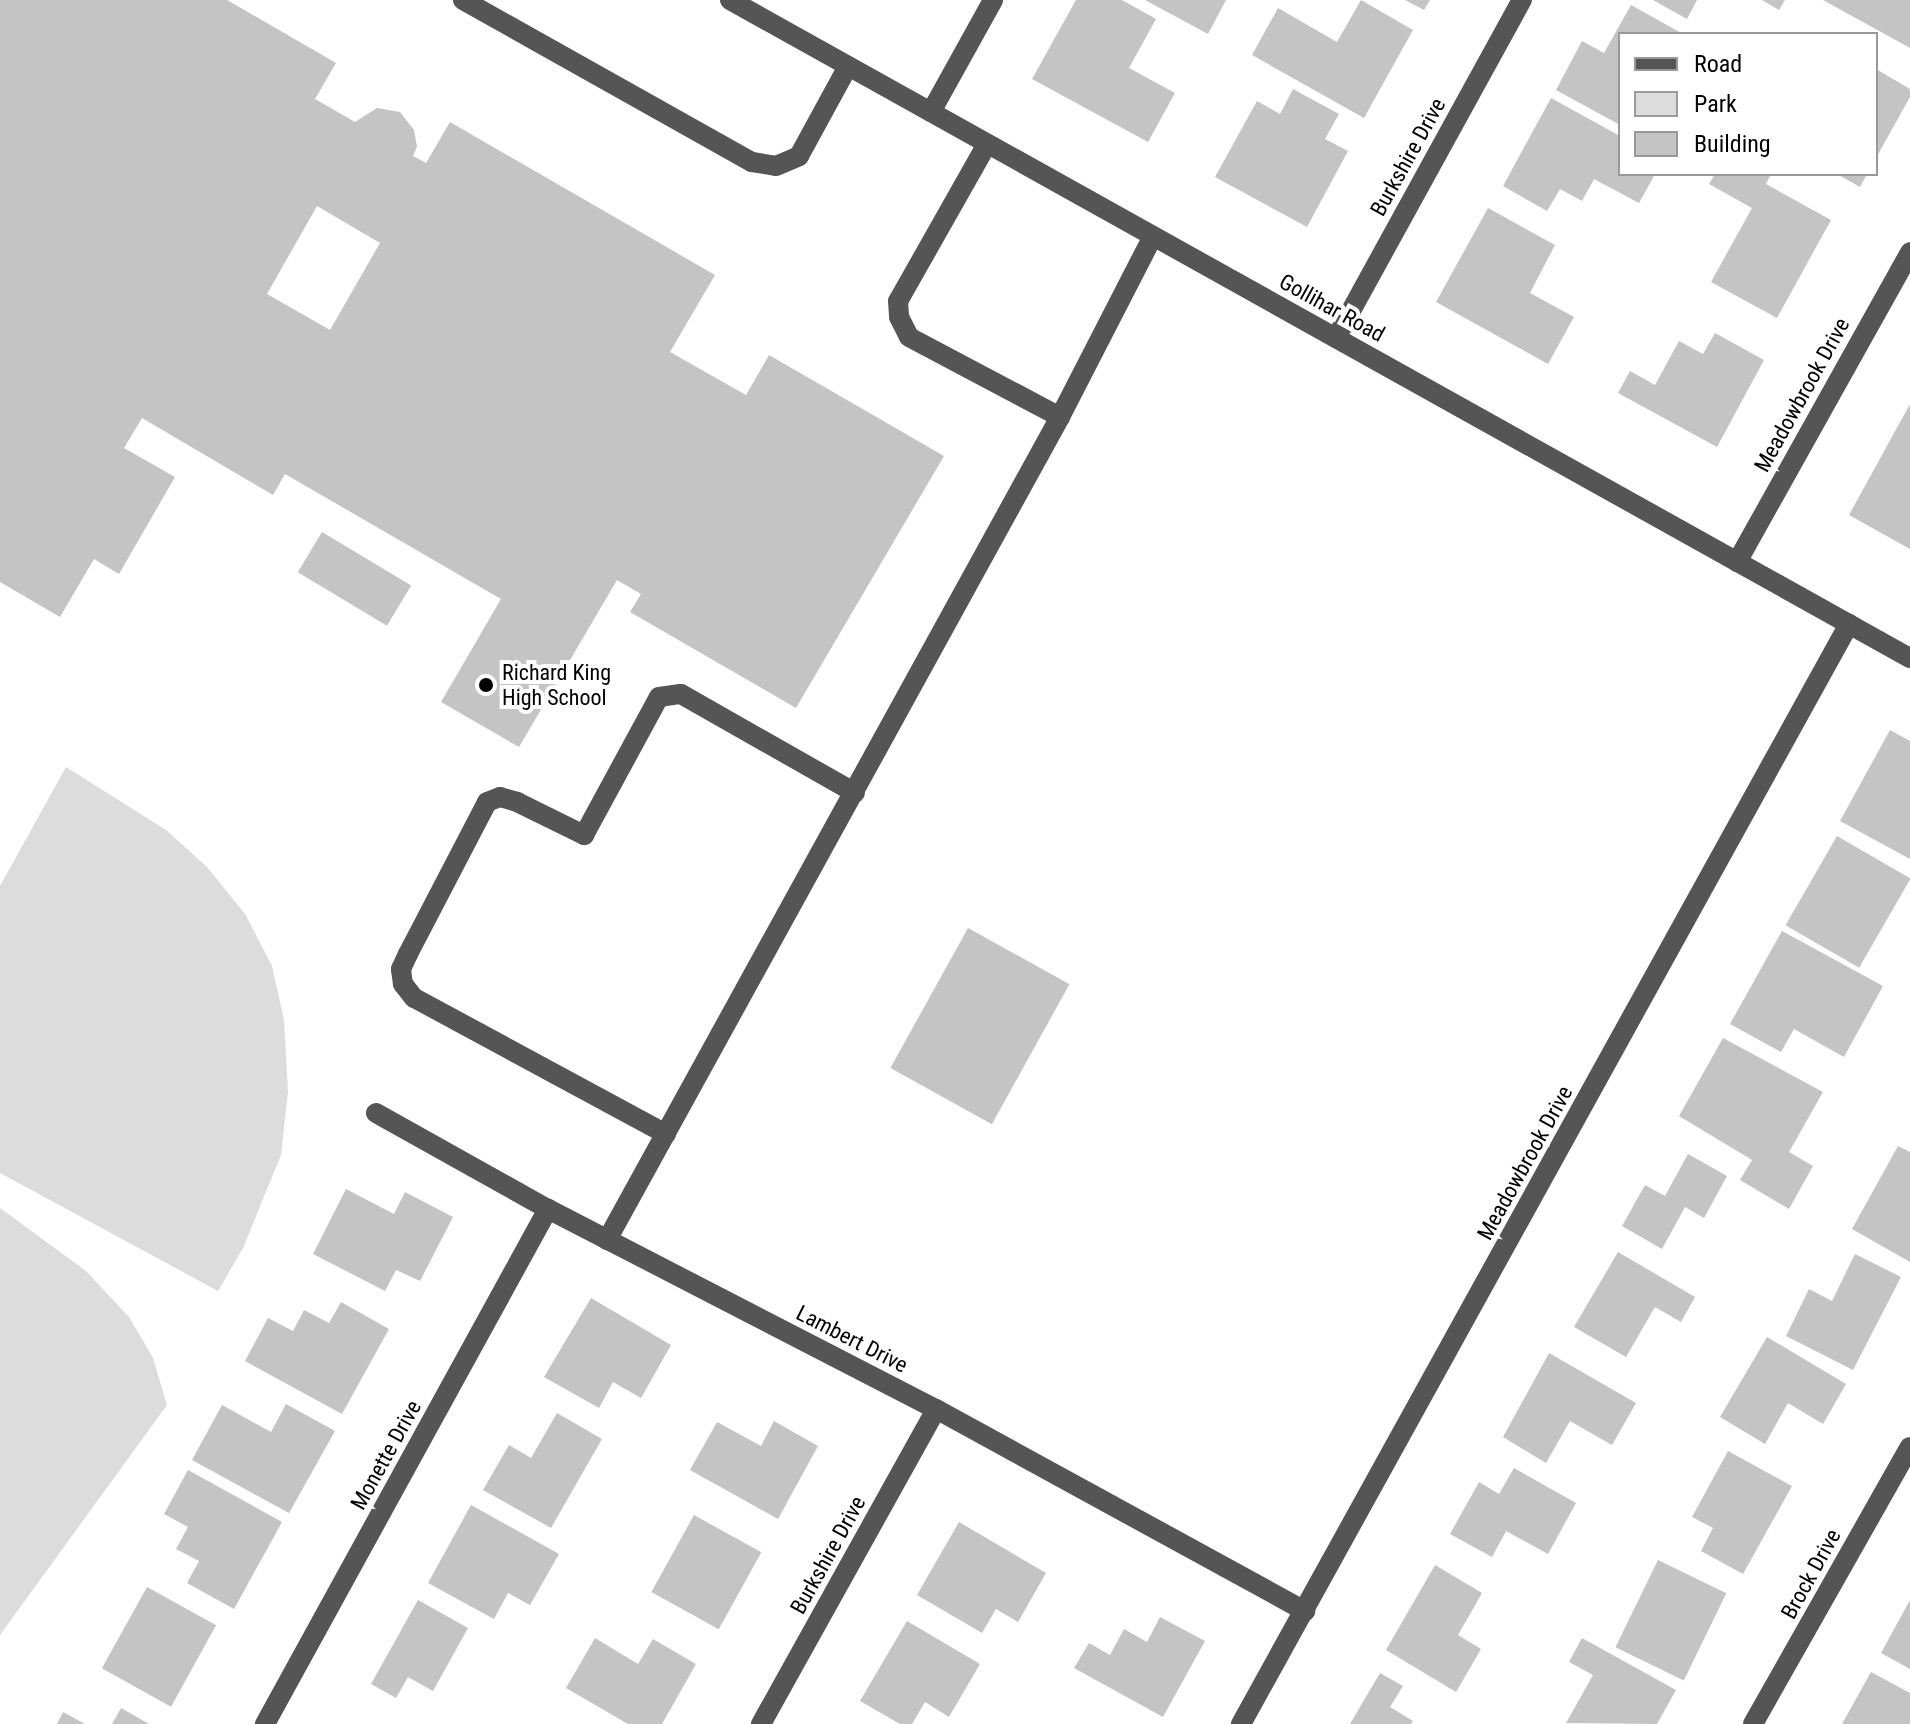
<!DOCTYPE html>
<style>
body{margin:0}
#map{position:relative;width:1910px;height:1724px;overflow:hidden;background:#fff;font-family:"Roboto Condensed",sans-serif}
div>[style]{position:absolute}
.green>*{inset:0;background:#dcdcdc}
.building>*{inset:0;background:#c4c4c4;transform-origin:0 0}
.minor>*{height:20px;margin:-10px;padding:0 10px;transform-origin:10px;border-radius:10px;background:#555}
.dots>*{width:22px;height:22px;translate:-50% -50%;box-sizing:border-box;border:4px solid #fff;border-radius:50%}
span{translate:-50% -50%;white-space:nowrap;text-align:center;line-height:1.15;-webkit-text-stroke:8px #fff;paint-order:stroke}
.street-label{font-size:22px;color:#000}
.poi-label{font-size:22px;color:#000}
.left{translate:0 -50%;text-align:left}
.legend{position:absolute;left:1618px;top:32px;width:260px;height:144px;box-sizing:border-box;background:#fff;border:2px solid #999;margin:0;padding:10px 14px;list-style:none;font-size:24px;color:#000}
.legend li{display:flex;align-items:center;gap:16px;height:40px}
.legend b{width:40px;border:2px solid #999}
</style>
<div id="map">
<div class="green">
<div style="clip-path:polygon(66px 767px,166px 830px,207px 867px,245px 914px,272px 966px,284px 1020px,288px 1091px,281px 1155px,243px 1248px,218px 1291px,0 1173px,0 886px)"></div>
<div style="clip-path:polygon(0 1208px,86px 1271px,129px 1317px,153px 1358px,167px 1405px,0 1635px)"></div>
</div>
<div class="building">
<div style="clip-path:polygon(evenodd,0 0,227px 0,336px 63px,315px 99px,355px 122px,377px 108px,400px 112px,414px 130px,417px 147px,413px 156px,426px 163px,450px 122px,715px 275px,670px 352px,746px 395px,769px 355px,944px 456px,796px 708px,630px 612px,641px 594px,617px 580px,519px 747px,441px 702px,501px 599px,285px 474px,273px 495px,142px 418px,124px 448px,175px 477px,119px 574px,94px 559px,60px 617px,0 582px,0 0,317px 206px,380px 243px,330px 330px,267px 294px,317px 206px)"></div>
<div style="clip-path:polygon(1076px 0,1122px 0,1156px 19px,1129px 68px,1175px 93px,1148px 142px,1032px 79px)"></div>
<div style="clip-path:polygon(1145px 0,1226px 0,1208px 34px)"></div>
<div style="clip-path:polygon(1361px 0,1413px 30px,1364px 118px,1252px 55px,1278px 8px,1337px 42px)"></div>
<div style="clip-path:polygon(1405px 0,1430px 0,1424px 10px)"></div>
<div style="clip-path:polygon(1653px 0,1697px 0,1687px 19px)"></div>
<div style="clip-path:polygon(1762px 0,1785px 0,1779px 10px)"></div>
<div style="clip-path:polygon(1823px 0,1910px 0,1910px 48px)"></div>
<div style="clip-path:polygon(1631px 5px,1683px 34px,1620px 34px,1620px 125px,1556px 90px,1582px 41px,1604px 53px)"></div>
<div style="clip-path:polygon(1876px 69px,1910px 89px,1910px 97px,1876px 158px)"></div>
<div style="clip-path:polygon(1293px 89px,1339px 114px,1325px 139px,1348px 151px,1307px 227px,1215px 177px,1257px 101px,1280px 114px)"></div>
<div style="clip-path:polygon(1551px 98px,1620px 136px,1620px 174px,1655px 174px,1639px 203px,1594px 179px,1582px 201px,1560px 189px,1547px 211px,1503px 186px)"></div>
<div style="clip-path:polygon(1715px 174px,1771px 174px,1766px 184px,1831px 220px,1777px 318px,1711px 282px,1752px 208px,1709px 184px)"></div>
<div style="clip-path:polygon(1837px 174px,1867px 174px,1860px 187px)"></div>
<div style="clip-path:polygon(1488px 208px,1555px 245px,1530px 293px,1574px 317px,1548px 364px,1436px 302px)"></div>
<div style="clip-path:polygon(1715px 333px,1764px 360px,1717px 447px,1618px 393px,1630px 371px,1655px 385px,1679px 341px,1703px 354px)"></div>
<div style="clip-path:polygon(1910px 404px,1910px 549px,1849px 515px)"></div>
<div style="left:322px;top:532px;width:104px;height:47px;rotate:31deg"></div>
<div style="clip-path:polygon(1890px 730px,1910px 741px,1910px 859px,1840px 821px)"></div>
<div style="left:1837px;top:836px;width:85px;height:103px;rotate:30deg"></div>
<div style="left:968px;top:928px;width:116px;height:160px;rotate:29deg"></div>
<div style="clip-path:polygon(1782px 931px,1883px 986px,1844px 1057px,1794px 1029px,1781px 1052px,1730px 1024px)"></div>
<div style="clip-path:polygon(1723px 1038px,1823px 1092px,1789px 1152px,1813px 1166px,1789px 1209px,1740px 1180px,1752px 1160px,1679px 1116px)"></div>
<div style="clip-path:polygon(1898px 1146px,1910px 1152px,1910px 1262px,1852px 1229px)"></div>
<div style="clip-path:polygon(1688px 1154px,1727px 1176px,1704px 1218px,1685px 1207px,1662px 1249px,1622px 1226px,1645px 1185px,1665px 1196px)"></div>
<div style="clip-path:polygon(346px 1189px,394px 1214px,405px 1192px,453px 1217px,420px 1281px,396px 1270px,385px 1291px,313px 1254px)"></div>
<div style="clip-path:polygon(1618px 1252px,1695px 1297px,1681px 1322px,1655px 1307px,1626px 1357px,1574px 1327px)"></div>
<div style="clip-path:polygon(1855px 1254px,1901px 1277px,1853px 1370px,1786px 1336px,1809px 1289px,1832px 1301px)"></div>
<div style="clip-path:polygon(591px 1298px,671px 1345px,641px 1398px,613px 1382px,599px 1408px,544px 1377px)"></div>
<div style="clip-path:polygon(341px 1302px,389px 1329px,342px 1414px,245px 1361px,268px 1318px,293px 1331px,304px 1310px,329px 1323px)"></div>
<div style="clip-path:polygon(1767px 1337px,1846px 1384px,1823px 1424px,1788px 1403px,1765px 1444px,1720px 1417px)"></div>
<div style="clip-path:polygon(1549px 1353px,1636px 1403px,1612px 1445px,1570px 1421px,1546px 1463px,1503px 1437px)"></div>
<div style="clip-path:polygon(286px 1404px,335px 1431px,289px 1513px,192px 1460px,222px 1405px,271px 1432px)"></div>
<div style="clip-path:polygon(557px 1413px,602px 1439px,551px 1528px,483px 1490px,509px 1445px,531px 1458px)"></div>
<div style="clip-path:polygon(774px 1421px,818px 1446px,778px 1519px,690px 1470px,717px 1422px,761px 1446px)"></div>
<div style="clip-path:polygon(1728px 1451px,1792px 1486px,1743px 1574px,1701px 1551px,1713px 1528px,1692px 1517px)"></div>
<div style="clip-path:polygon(1514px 1468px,1576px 1503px,1548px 1554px,1506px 1531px,1492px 1557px,1450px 1534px,1479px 1482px,1499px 1494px)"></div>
<div style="clip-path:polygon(188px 1470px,282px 1522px,234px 1609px,187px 1583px,199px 1561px,176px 1549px,188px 1527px,164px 1514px)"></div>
<div style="clip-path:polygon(471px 1505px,559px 1554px,530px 1605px,508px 1593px,494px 1619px,428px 1583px)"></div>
<div style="left:694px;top:1515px;width:77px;height:88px;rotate:29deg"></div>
<div style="clip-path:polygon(959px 1522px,1046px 1573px,1018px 1622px,996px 1609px,982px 1633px,917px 1595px)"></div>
<div style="left:1658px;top:1560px;width:76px;height:97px;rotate:26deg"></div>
<div style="clip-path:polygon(1435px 1565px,1482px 1593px,1458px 1635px,1481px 1649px,1456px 1692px,1386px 1650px)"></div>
<div style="left:147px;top:1587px;width:79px;height:93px;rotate:29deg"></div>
<div style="clip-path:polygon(418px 1600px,468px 1628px,433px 1691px,408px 1677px,396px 1698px,371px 1684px)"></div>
<div style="clip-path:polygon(1910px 1600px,1910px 1669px,1881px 1653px)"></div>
<div style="clip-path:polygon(1160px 1617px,1205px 1641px,1163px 1717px,1074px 1668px,1089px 1643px,1110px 1655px,1124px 1629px,1147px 1642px)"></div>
<div style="clip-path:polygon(907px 1621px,980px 1664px,949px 1717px,925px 1702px,912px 1724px,900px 1724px,860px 1701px)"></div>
<div style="clip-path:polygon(595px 1638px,638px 1664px,653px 1639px,696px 1664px,662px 1724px,628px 1724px,566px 1688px)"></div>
<div style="clip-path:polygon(1582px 1638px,1676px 1690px,1657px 1724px,1566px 1723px,1593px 1675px,1569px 1662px)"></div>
<div style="clip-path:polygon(1871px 1672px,1910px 1693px,1910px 1724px,1842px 1724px)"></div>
<div style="clip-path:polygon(1380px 1673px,1403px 1686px,1390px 1707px,1413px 1721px,1411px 1724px,1350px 1724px)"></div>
<div style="clip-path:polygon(121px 1708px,149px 1724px,112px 1724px)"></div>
<div style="clip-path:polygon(63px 1712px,85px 1724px,57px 1724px)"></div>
</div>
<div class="minor">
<div style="left:463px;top:0;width:331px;rotate:29.3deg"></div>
<div style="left:752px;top:162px;width:24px;rotate:9deg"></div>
<div style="left:776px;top:166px;width:25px;rotate:-23deg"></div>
<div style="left:799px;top:156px;width:102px;rotate:-61.4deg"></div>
<div style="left:730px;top:0;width:1351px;rotate:29.15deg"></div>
<div style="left:931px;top:112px;width:128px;rotate:-61deg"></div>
<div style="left:987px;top:144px;width:180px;rotate:119.5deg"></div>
<div style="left:898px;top:301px;width:16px;rotate:86deg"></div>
<div style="left:899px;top:317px;width:22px;rotate:63deg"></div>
<div style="left:909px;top:337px;width:171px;rotate:27.9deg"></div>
<div style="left:1060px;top:417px;width:203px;rotate:-62.8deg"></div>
<div style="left:1336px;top:338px;width:386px;rotate:-61.2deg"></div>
<div style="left:1737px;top:562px;width:355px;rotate:-60.8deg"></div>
<div style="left:376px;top:1113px;width:197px;rotate:29.2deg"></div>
<div style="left:548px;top:1209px;width:437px;rotate:27.3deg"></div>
<div style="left:936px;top:1409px;width:421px;rotate:28.7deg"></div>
<div style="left:666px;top:1134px;width:286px;rotate:-151.6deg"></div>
<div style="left:414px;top:998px;width:18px;rotate:-128deg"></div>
<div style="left:403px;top:984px;width:15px;rotate:-98deg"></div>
<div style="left:401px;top:969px;width:17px;rotate:-65deg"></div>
<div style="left:408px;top:954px;width:171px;rotate:-62.5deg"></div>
<div style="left:487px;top:802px;width:14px;rotate:-21deg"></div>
<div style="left:500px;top:797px;width:18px;rotate:16deg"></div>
<div style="left:517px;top:802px;width:75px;rotate:26.2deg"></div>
<div style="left:584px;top:835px;width:157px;rotate:-61.5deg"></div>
<div style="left:659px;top:697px;width:22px;rotate:-8deg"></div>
<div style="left:681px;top:694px;width:200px;rotate:29.6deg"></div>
<div style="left:607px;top:1240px;width:939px;rotate:-61.17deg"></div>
<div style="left:265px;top:1724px;width:588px;rotate:-61.21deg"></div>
<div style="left:761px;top:1724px;width:360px;rotate:-60.9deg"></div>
<div style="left:1241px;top:1724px;width:1257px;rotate:-61.07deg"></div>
<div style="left:1753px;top:1724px;width:318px;rotate:-60.5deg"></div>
</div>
<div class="dots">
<div style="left:486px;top:685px;background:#000"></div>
</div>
<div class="street-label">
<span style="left:1408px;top:157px;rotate:-61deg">Burkshire Drive</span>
<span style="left:1332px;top:308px;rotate:29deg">Gollihar Road</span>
<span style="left:1802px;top:395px;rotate:-61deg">Meadowbrook Drive</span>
<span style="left:1525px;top:1163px;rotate:-61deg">Meadowbrook Drive</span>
<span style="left:852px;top:1339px;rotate:27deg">Lambert Drive</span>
<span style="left:386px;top:1455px;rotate:-61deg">Monette Drive</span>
<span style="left:828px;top:1555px;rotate:-61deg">Burkshire Drive</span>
<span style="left:1811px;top:1574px;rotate:-61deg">Brock Drive</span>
</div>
<div class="poi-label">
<span class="left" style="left:502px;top:685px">Richard King<br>High School</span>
</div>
<ul class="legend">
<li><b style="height:10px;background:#555"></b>Road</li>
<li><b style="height:22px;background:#dcdcdc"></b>Park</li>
<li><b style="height:22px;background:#c4c4c4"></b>Building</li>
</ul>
</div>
